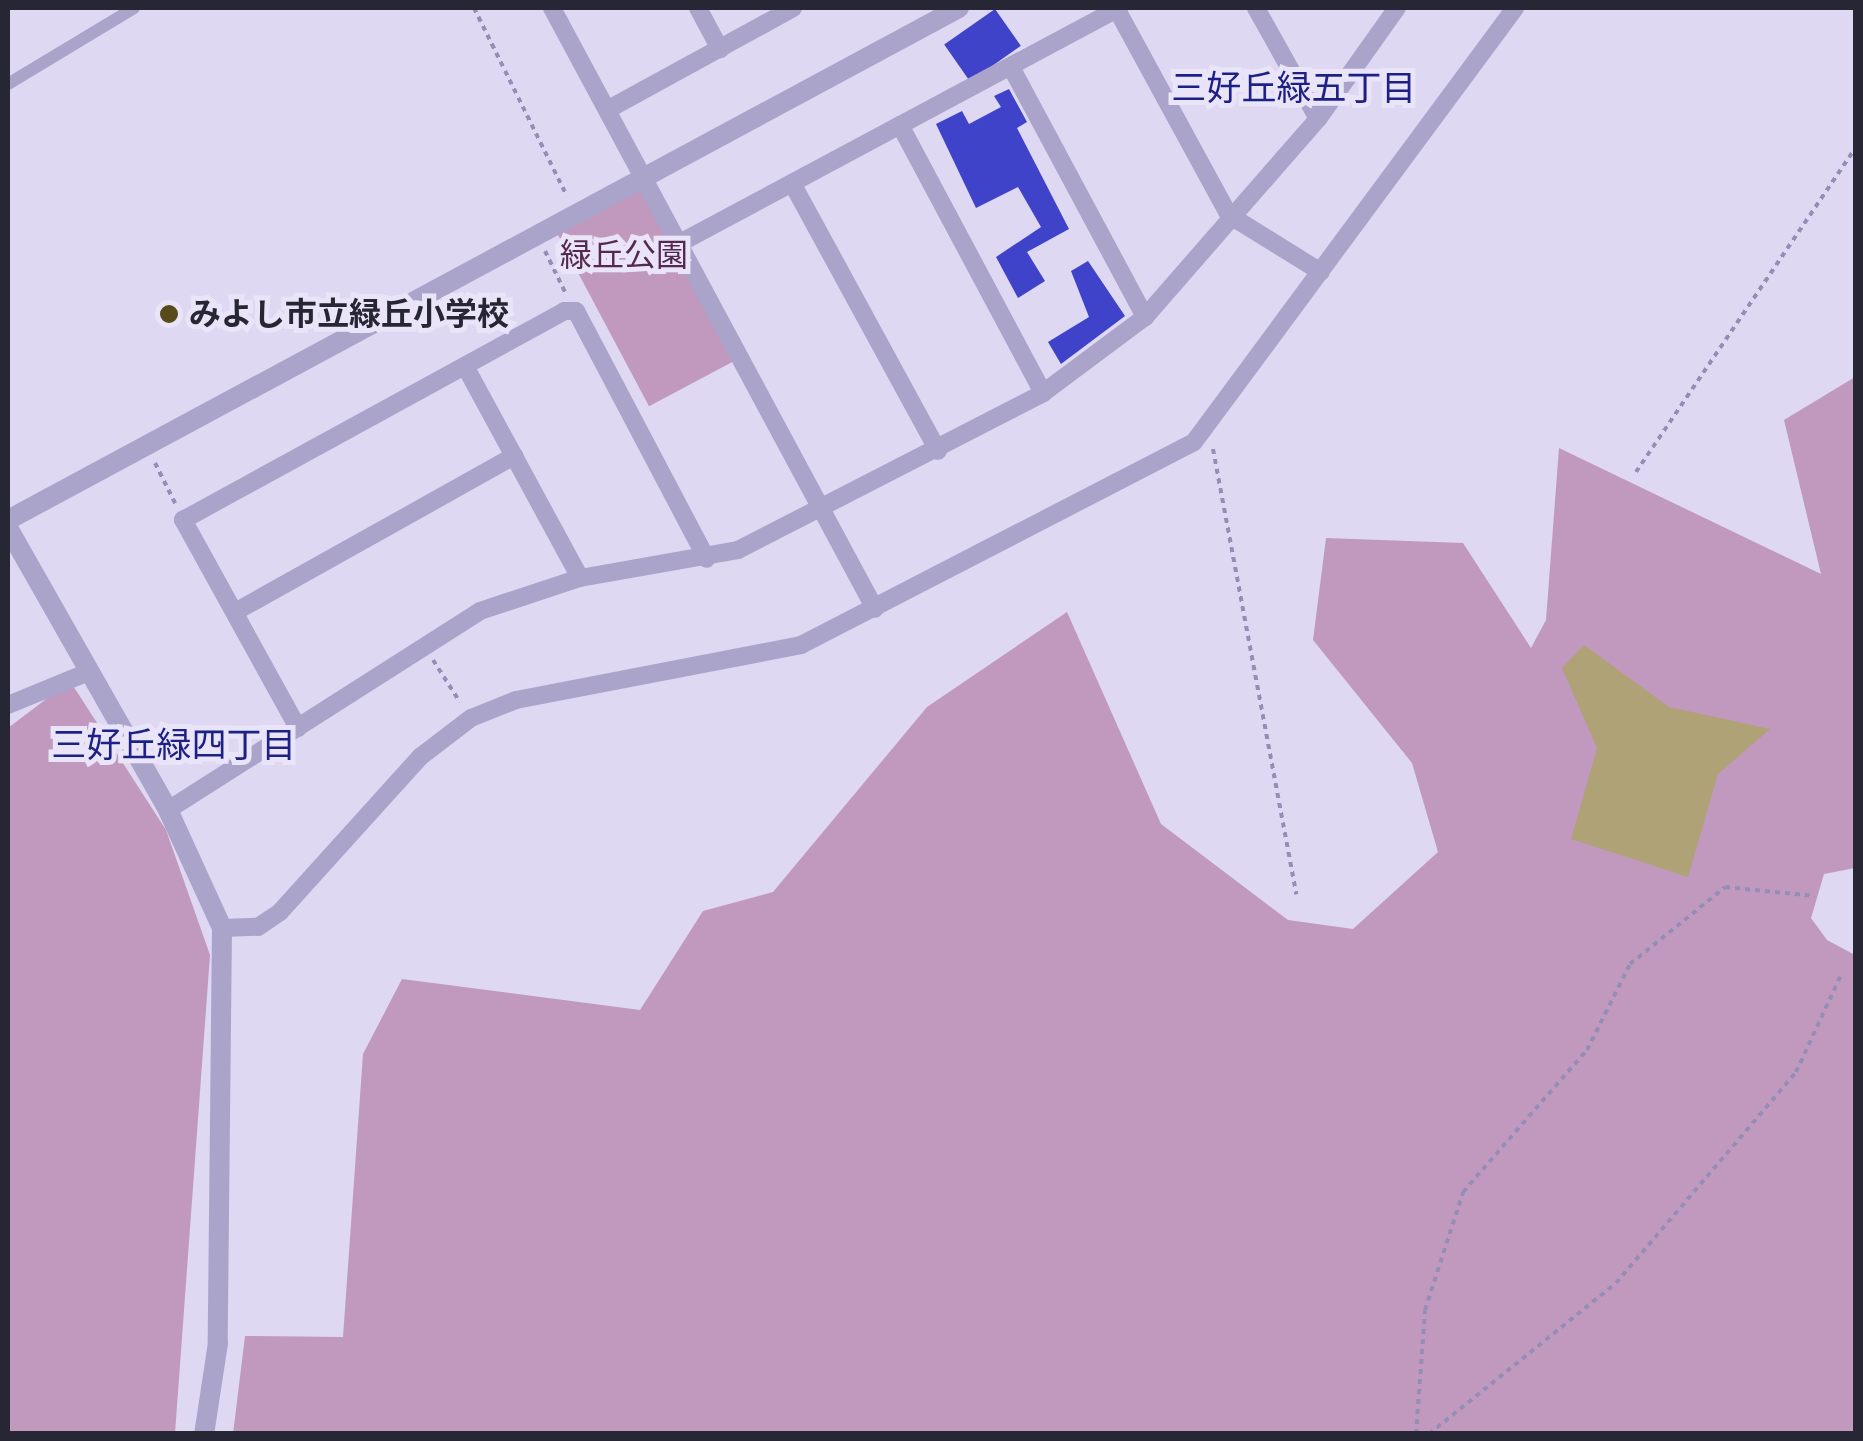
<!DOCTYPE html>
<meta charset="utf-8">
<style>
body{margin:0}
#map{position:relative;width:1863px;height:1441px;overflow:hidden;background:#ded8f2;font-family:"Public Sans","Noto Sans JP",sans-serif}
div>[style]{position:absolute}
.green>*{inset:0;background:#c198be;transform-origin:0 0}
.water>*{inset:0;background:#afa276}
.building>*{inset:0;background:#3e43c9;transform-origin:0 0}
.path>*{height:4px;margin-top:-2px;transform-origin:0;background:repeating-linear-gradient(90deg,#948eb6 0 5px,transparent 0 10px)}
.pedestrian>*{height:12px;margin:-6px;padding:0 6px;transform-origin:6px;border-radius:6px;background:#aba4ca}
.minor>*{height:18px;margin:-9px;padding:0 9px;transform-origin:9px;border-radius:9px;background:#aba4ca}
.tertiary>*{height:20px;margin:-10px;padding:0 10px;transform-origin:10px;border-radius:10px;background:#aba4ca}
.dots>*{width:28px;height:28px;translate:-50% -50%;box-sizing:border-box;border:5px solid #eae4f9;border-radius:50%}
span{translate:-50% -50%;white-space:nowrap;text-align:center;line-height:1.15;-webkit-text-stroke:10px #eae4f9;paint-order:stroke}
.park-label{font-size:32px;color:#542950}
.poi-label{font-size:32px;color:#262635;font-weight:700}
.left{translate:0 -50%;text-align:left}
.neighbourhood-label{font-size:35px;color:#1d2186}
.frame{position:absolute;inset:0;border:10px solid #262635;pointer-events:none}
</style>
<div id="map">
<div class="green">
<div style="left:644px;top:188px;width:195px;height:98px;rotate:62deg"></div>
<div style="clip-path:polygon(1855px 377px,1855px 868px,1824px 874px,1811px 918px,1827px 940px,1855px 955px,1855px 1433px,233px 1434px,245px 1336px,343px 1337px,363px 1054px,402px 979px,640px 1010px,703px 911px,773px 892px,927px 707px,1067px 612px,1161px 824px,1288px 920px,1353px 929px,1438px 852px,1412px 763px,1313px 640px,1326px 538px,1463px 543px,1531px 648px,1546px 620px,1559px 448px,1821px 574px,1784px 420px)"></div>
<div style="clip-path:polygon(70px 681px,166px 830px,210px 955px,175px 1433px,8px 1433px,8px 728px)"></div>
</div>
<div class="water">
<div style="clip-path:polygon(1584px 645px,1669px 707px,1770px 729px,1718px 774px,1688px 877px,1571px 839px,1597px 748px,1562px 668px)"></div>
</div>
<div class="building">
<div style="left:995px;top:9px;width:45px;height:62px;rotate:55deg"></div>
<div style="clip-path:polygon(1009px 89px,1027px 122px,1017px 128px,1069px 229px,1027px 252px,1045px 281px,1018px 298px,996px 257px,1041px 227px,1018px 187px,976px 208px,936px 124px,962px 111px,969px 124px,1001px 107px,994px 96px)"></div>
<div style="clip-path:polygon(1088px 261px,1125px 316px,1061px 364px,1048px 342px,1089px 317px,1071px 271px)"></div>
</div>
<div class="path">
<div style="left:474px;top:8px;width:210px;rotate:63.7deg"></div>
<div style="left:545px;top:251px;width:46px;rotate:64deg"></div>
<div style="left:1213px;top:449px;width:453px;rotate:79.4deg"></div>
<div style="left:155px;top:463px;width:45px;rotate:63.4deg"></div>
<div style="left:1636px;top:472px;width:392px;rotate:-55.9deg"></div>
<div style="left:433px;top:660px;width:50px;rotate:57.3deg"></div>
<div style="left:1416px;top:1434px;width:124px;rotate:-85.8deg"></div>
<div style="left:1425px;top:1310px;width:124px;rotate:-72.1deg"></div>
<div style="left:1463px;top:1192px;width:189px;rotate:-48.9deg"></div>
<div style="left:1587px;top:1050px;width:96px;rotate:-63.4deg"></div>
<div style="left:1630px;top:964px;width:122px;rotate:-39deg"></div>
<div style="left:1725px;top:887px;width:90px;rotate:5.7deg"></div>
<div style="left:1429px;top:1434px;width:240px;rotate:-38.9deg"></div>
<div style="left:1616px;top:1283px;width:277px;rotate:-49.5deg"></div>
<div style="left:1796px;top:1072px;width:105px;rotate:-65.1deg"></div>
</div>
<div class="pedestrian">
<div style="left:8px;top:84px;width:147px;rotate:-31.1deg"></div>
</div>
<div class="minor">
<div style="left:552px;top:8px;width:682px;rotate:61.74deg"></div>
<div style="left:698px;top:8px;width:47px;rotate:61.8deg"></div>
<div style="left:1116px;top:8px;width:236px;rotate:61.4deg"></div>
<div style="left:1229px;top:215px;width:108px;rotate:31.8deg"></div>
<div style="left:1256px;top:8px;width:127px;rotate:60.8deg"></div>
<div style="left:1011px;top:67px;width:284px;rotate:61.8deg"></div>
<div style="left:607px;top:110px;width:212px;rotate:-28.7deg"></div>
<div style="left:900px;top:125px;width:304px;rotate:61.9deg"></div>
<div style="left:792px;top:183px;width:305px;rotate:61.4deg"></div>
<div style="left:678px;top:244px;width:500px;rotate:-28.15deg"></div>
<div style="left:465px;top:366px;width:241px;rotate:61.5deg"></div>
<div style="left:235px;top:612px;width:320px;rotate:-29.2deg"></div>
<div style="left:8px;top:705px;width:84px;rotate:-22.3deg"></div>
<div style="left:298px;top:728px;width:238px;rotate:-118.9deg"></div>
<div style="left:183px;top:520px;width:435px;rotate:-28.7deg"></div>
<div style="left:564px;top:311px;width:12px"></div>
<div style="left:576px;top:311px;width:280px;rotate:62.2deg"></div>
<div style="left:168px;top:810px;width:370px;rotate:-32.5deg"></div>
<div style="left:480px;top:611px;width:105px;rotate:-18.3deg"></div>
<div style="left:580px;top:578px;width:160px;rotate:-10deg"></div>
<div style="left:738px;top:550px;width:343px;rotate:-27.2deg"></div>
<div style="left:1043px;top:393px;width:127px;rotate:-36.7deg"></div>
<div style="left:1145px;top:317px;width:263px;rotate:-48.9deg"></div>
<div style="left:1318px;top:119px;width:136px;rotate:-54.6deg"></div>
<div style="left:222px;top:928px;width:36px;rotate:-2deg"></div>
<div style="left:258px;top:927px;width:27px;rotate:-34deg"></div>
<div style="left:280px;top:912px;width:209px;rotate:-47.9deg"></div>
<div style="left:420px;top:757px;width:64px;rotate:-37.4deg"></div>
<div style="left:471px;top:718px;width:48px;rotate:-21.8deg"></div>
<div style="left:516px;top:700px;width:290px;rotate:-10.9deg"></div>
<div style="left:801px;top:645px;width:442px;rotate:-27.3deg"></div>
<div style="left:1194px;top:442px;width:540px;rotate:-53.51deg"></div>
</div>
<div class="tertiary">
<div style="left:8px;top:520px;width:1080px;rotate:-28.3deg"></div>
<div style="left:8px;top:528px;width:324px;rotate:60.4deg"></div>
<div style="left:168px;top:810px;width:130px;rotate:65.4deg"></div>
<div style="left:222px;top:928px;width:415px;rotate:90.6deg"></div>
<div style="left:218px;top:1343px;width:92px;rotate:98.7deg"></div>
</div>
<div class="dots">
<div style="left:169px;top:314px;background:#574a1b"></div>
</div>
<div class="park-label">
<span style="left:624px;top:255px">緑丘公園</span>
</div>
<div class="poi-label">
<span class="left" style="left:189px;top:314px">みよし市立緑丘小学校</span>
</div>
<div class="neighbourhood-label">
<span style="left:1294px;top:88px">三好丘緑五丁目</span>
<span style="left:174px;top:745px">三好丘緑四丁目</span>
</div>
<div class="frame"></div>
</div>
